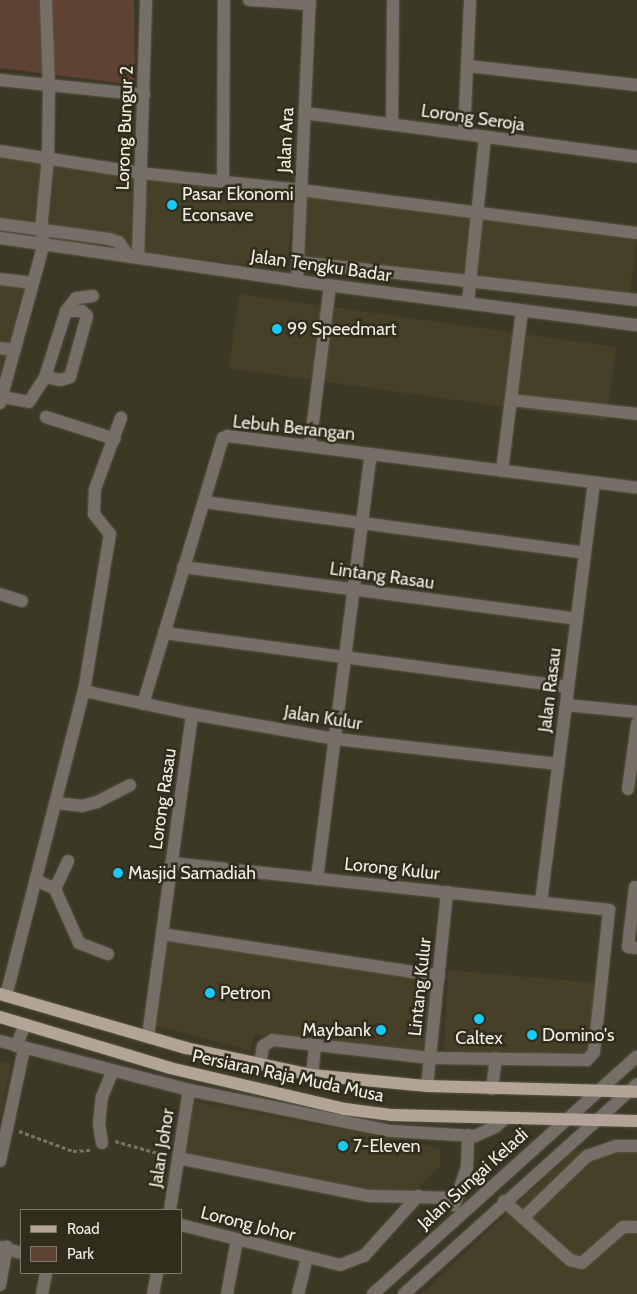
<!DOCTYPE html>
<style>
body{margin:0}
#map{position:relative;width:637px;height:1294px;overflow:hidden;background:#3c3826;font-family:Cabin,sans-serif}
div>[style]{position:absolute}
.built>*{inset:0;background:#454027;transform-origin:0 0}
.green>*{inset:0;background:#604235}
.path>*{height:2.5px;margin-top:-1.25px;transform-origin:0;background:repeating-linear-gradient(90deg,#767363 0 4px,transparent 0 6.5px)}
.roads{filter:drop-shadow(0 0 1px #595544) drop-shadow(0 0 1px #595544)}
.minor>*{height:12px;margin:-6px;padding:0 6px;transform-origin:6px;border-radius:6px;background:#756f68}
.major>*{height:12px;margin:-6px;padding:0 6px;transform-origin:6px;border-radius:6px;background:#b2a597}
.dots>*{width:14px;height:14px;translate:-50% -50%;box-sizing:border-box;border:2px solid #312d1c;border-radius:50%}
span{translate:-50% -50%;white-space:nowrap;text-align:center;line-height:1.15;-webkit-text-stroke:5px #312d1c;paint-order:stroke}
.street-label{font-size:18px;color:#f1efe4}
.poi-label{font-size:18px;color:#f1efe4}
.left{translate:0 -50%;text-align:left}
.right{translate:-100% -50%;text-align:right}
.legend{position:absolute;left:20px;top:1209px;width:162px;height:65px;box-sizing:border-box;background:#312d1c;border:1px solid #7e7b6c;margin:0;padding:6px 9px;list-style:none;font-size:15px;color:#f1efe4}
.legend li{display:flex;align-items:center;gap:10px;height:25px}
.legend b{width:25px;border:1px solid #7e7b6c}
</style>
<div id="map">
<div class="built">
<div style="left:0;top:156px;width:298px;height:78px;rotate:7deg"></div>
<div style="left:306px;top:194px;width:334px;height:65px;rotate:8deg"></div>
<div style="clip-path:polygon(0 283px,25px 286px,0 378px)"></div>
<div style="left:239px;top:294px;width:381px;height:75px;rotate:8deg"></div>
<div style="clip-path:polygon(167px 939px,432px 979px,426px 1053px,254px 1034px,251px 1051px,155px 1025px)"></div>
<div style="clip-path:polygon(448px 970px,598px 983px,591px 1051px,586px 1056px,444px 1050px)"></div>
<div style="clip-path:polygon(0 1061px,11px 1064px,0 1120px)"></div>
<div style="clip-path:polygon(193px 1101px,440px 1148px,440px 1167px,412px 1193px,366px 1193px,184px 1156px)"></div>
<div style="clip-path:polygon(574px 1150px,637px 1152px,637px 1294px,421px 1294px)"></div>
</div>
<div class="green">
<div style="clip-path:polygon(0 0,134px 0,135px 85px,0 68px)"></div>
</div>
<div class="path">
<div style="left:19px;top:1131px;width:58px;rotate:20.3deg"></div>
<div style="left:73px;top:1151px;width:17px;rotate:-3deg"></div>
<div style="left:115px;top:1141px;width:52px;rotate:15.6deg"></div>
</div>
<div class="roads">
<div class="minor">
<div style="left:249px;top:0;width:61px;rotate:3.8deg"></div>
<div style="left:467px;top:66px;width:171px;rotate:6.4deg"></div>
<div style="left:0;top:80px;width:145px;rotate:5.9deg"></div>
<div style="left:305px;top:113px;width:335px;rotate:7.5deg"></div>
<div style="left:392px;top:124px;width:124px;rotate:-89.5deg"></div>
<div style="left:464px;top:134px;width:134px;rotate:-87.4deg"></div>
<div style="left:0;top:151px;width:143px;rotate:8.9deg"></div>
<div style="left:141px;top:173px;width:161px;rotate:6.1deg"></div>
<div style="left:301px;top:190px;width:339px;rotate:7.3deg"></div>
<div style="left:223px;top:181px;width:181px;rotate:-89.7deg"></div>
<div style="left:0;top:224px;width:110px;rotate:7.8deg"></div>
<div style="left:109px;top:239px;width:10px;rotate:17deg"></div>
<div style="left:119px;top:242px;width:17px;rotate:57deg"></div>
<div style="left:0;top:238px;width:300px;rotate:8.2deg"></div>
<div style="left:297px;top:281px;width:343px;rotate:7.4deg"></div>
<div style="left:138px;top:258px;width:258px;rotate:-88.2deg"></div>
<div style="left:298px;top:262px;width:341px;rotate:6.4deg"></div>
<div style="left:0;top:279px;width:33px;rotate:7deg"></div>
<div style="left:297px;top:281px;width:281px;rotate:-87.4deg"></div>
<div style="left:468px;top:302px;width:166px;rotate:-84.1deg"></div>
<div style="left:0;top:348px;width:15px;rotate:8deg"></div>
<div style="left:45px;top:377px;width:16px;rotate:11deg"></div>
<div style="left:61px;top:380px;width:9px;rotate:-18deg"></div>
<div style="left:70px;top:377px;width:63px;rotate:-74.4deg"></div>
<div style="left:87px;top:316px;width:7px;rotate:-135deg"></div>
<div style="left:82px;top:311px;width:16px;rotate:180deg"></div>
<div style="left:2px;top:397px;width:27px;rotate:10deg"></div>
<div style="left:29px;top:402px;width:30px;rotate:-57deg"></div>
<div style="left:45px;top:377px;width:69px;rotate:-72.3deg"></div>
<div style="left:66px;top:311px;width:16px;rotate:-52deg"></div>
<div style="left:76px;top:298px;width:17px;rotate:-7deg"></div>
<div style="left:511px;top:400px;width:127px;rotate:6.3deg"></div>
<div style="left:0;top:403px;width:166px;rotate:-74.6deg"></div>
<div style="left:44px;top:243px;width:13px;rotate:-103deg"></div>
<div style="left:41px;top:230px;width:73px;rotate:-84.5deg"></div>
<div style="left:48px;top:157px;width:69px;rotate:-89.2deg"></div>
<div style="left:49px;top:88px;width:88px;rotate:-92deg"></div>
<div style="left:46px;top:417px;width:72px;rotate:17.7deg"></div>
<div style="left:310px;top:446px;width:161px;rotate:-82.9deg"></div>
<div style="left:502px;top:471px;width:161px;rotate:-82.9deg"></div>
<div style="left:204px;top:502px;width:384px;rotate:7.6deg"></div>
<div style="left:183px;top:567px;width:397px;rotate:7.5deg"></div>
<div style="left:0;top:594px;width:23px;rotate:18deg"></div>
<div style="left:164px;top:633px;width:408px;rotate:7.6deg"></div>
<div style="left:84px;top:691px;width:110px;rotate:12deg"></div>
<div style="left:192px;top:714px;width:145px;rotate:9.9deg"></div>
<div style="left:335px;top:739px;width:225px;rotate:6.4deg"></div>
<div style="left:143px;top:704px;width:278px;rotate:-73.3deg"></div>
<div style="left:223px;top:438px;width:5px;rotate:-22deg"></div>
<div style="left:228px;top:436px;width:412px;rotate:7.2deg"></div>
<div style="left:566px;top:705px;width:71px;rotate:5.6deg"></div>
<div style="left:628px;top:789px;width:66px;rotate:-82.1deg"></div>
<div style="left:55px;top:803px;width:27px;rotate:6deg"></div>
<div style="left:82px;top:806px;width:16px;rotate:-15deg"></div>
<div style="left:97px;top:802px;width:37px;rotate:-27deg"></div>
<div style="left:171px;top:863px;width:441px;rotate:6.1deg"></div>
<div style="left:609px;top:910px;width:143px;rotate:96deg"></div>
<div style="left:594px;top:1052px;width:11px;rotate:131deg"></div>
<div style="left:587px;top:1060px;width:157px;rotate:-179.3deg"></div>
<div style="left:430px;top:1058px;width:158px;rotate:-173.5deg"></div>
<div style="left:273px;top:1040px;width:12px;rotate:149deg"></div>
<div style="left:263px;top:1046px;width:19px;rotate:99deg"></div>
<div style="left:317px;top:879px;width:428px;rotate:-82.8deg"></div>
<div style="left:36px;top:880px;width:21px;rotate:25deg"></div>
<div style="left:55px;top:889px;width:59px;rotate:66deg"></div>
<div style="left:79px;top:943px;width:31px;rotate:21deg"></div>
<div style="left:635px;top:887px;width:60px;rotate:96.7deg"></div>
<div style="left:628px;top:947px;width:9px;rotate:6deg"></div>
<div style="left:55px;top:889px;width:31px;rotate:-65deg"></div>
<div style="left:541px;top:902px;width:423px;rotate:-82.8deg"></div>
<div style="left:162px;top:934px;width:280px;rotate:8.6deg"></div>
<div style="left:6px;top:996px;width:315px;rotate:-75.7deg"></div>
<div style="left:84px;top:691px;width:159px;rotate:-80.6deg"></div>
<div style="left:110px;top:534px;width:26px;rotate:-129deg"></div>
<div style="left:94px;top:514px;width:25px;rotate:-88deg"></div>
<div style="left:95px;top:489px;width:76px;rotate:-69.9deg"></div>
<div style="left:148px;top:1036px;width:325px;rotate:-82.2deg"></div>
<div style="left:0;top:1041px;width:195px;rotate:14.5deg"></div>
<div style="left:189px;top:1090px;width:206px;rotate:11.5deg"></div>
<div style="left:391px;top:1131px;width:84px;rotate:3.4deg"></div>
<div style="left:475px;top:1136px;width:22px;rotate:-24deg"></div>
<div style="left:495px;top:1127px;width:14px;rotate:-39deg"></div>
<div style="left:16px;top:1046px;width:23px;rotate:-67deg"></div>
<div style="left:312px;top:1075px;width:30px;rotate:-84deg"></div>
<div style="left:427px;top:1086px;width:195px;rotate:-84.1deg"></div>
<div style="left:492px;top:1089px;width:31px;rotate:-83deg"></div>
<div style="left:102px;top:1143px;width:19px;rotate:-99deg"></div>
<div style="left:99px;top:1124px;width:27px;rotate:-84deg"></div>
<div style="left:102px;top:1097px;width:27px;rotate:-68deg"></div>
<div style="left:178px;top:1158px;width:195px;rotate:11.3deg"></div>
<div style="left:369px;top:1196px;width:88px;rotate:1.3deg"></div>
<div style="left:0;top:1161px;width:115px;rotate:-77.9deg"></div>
<div style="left:504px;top:1201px;width:89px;rotate:41.8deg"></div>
<div style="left:570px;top:1260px;width:12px;rotate:14deg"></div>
<div style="left:582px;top:1263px;width:55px;rotate:-41.3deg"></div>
<div style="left:623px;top:1227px;width:14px"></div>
<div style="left:454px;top:1205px;width:40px;rotate:-71.1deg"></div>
<div style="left:467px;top:1167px;width:32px;rotate:-88deg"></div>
<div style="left:170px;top:1210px;width:121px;rotate:-81deg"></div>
<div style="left:523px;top:1218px;width:89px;rotate:-44.1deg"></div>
<div style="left:587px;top:1156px;width:31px;rotate:-19deg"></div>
<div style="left:616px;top:1146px;width:21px"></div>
<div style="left:181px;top:1225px;width:164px;rotate:14.1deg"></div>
<div style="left:340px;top:1265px;width:26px;rotate:-21deg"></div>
<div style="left:364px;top:1256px;width:81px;rotate:-48deg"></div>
<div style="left:0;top:1247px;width:22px;rotate:16deg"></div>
<div style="left:0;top:1285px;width:39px;rotate:-80deg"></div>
<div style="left:42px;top:1294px;width:21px;rotate:-79deg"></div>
<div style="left:153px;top:1294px;width:21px;rotate:-79deg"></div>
<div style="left:227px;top:1294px;width:55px;rotate:-79.5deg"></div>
<div style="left:298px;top:1294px;width:38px;rotate:-76deg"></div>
<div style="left:373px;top:1294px;width:355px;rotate:-42deg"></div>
<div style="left:404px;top:1294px;width:314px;rotate:-42deg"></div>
</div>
<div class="major">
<div style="left:0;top:994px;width:194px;rotate:16.2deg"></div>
<div style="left:186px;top:1048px;width:129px;rotate:12.1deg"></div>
<div style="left:312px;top:1075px;width:116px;rotate:5.5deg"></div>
<div style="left:427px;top:1086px;width:210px;rotate:1.6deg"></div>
<div style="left:0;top:1017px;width:177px;rotate:16.7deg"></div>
<div style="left:170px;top:1068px;width:180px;rotate:13.2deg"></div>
<div style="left:345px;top:1109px;width:46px;rotate:7.4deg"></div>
<div style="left:391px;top:1115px;width:246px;rotate:1.4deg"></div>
</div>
</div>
<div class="dots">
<div style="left:172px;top:205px;background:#16cafb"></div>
<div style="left:277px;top:329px;background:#16cafb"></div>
<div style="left:118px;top:873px;background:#16cafb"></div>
<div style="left:210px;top:993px;background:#16cafb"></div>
<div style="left:479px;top:1019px;background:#16cafb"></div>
<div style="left:381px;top:1030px;background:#16cafb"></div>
<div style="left:532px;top:1035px;background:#16cafb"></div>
<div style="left:343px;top:1146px;background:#16cafb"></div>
</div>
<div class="street-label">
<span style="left:473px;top:118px;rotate:8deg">Lorong Seroja</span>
<span style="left:125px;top:128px;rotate:-88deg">Lorong Bungur 2</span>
<span style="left:286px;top:140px;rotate:-87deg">Jalan Ara</span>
<span style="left:321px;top:266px;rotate:8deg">Jalan Tengku Badar</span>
<span style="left:294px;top:428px;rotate:6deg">Lebuh Berangan</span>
<span style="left:382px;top:576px;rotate:8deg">Lintang Rasau</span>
<span style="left:550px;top:690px;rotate:-83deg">Jalan Rasau</span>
<span style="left:323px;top:718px;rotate:9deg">Jalan Kulur</span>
<span style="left:163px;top:799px;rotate:-82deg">Lorong Rasau</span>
<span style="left:392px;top:869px;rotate:6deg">Lorong Kulur</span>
<span style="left:420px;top:987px;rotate:-84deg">Lintang Kulur</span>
<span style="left:288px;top:1076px;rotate:12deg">Persiaran Raja Muda Musa</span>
<span style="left:162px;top:1148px;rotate:-81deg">Jalan Johor</span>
<span style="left:473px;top:1179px;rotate:-42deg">Jalan Sungai Keladi</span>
<span style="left:248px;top:1224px;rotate:14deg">Lorong Johor</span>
</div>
<div class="poi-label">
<span class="left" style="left:182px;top:205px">Pasar Ekonomi<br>Econsave</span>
<span class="left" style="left:287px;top:329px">99 Speedmart</span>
<span class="left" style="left:128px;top:873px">Masjid Samadiah</span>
<span class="left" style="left:220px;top:993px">Petron</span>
<span class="right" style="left:371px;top:1030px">Maybank</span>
<span class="left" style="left:542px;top:1035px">Domino's</span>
<span style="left:479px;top:1038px">Caltex</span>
<span class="left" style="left:353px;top:1146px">7-Eleven</span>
</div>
<ul class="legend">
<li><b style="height:6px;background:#b2a597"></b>Road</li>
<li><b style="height:14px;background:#604235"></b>Park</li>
</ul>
</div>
